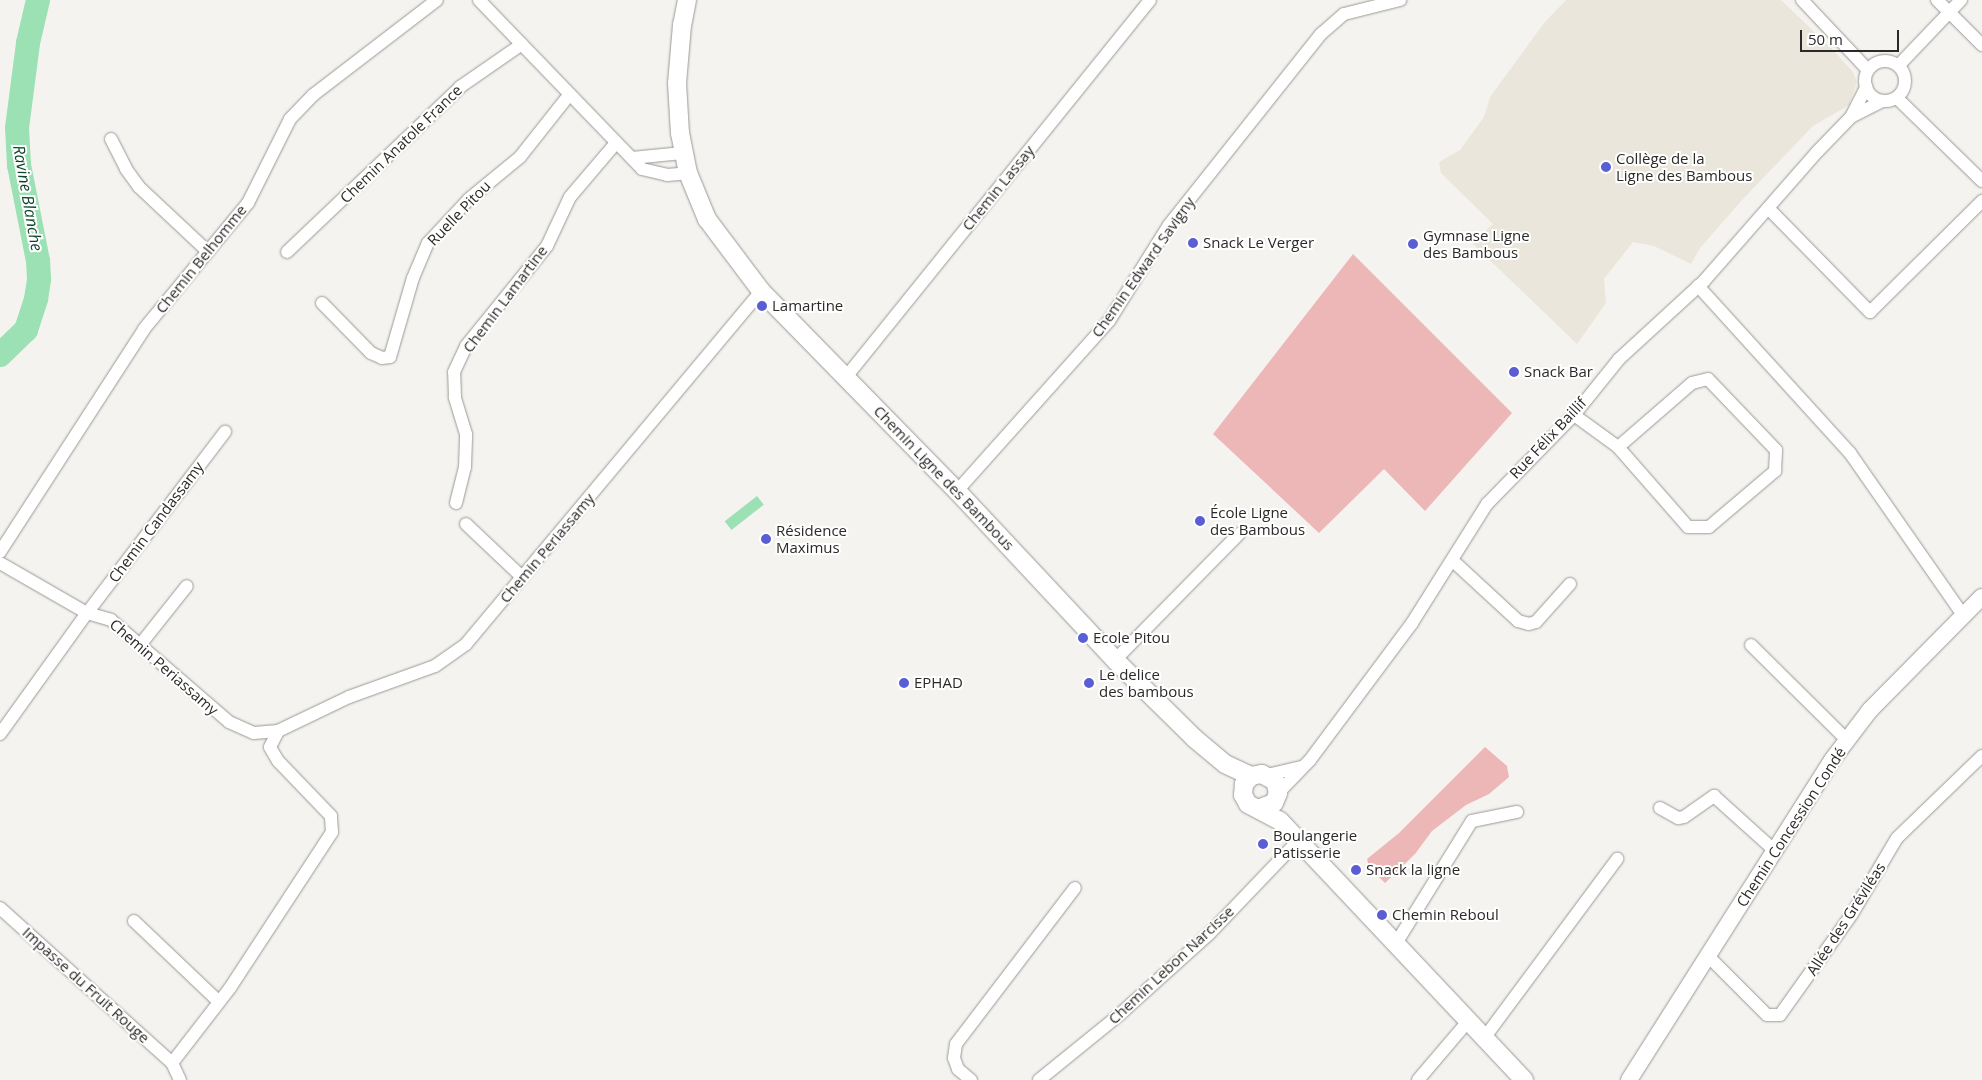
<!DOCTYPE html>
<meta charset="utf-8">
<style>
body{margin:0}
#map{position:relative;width:1982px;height:1080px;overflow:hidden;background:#f5f3ef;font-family:"Open Sans",sans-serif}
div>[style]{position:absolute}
.built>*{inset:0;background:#ebe6db}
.green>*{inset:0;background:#ecb7b6}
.water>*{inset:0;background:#9be1b4;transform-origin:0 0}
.river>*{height:24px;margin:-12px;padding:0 12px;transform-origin:12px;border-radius:12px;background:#9be1b4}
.roads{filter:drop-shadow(0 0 1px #9a9895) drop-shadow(0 0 1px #9a9895)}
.minor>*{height:12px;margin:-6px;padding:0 6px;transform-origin:6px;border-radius:6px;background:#fff}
.minor>.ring{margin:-6px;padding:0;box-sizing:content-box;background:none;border:12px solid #fff;border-radius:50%}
.tertiary>*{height:16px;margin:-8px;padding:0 8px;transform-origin:8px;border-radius:8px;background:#fff}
.secondary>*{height:18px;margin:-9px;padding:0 9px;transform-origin:9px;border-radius:9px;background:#fff}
.dots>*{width:14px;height:14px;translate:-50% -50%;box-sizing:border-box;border:2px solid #fff;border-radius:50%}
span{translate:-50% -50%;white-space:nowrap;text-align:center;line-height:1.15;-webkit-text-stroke:4px #fff;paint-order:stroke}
.street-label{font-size:15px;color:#2b2a28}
.poi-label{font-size:15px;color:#2b2a28}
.left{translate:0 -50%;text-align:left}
.water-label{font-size:16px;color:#0e4428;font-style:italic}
.scale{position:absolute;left:1800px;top:30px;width:99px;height:22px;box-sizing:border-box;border:2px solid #2b2a28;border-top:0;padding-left:6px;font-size:15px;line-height:18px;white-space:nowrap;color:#2b2a28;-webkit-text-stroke:4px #fff;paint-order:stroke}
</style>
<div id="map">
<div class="built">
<div style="clip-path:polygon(1566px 0,1781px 0,1831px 48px,1853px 72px,1857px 82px,1849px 105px,1813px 126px,1743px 199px,1700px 248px,1691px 264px,1654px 246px,1633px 242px,1604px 279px,1606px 303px,1577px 344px,1472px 243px,1493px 224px,1441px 173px,1439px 162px,1460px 150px,1484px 117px,1490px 97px,1544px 23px)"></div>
</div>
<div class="green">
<div style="clip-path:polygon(1353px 254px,1512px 413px,1425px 511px,1384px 469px,1319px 533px,1213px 434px)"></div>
<div style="clip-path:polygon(1485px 747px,1507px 766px,1509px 777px,1489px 794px,1466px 805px,1432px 831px,1415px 854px,1385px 883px,1369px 867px,1367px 859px,1399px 833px)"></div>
</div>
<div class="water">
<div style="left:757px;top:496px;width:11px;height:41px;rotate:52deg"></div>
</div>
<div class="river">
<div style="left:0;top:355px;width:36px;rotate:-44deg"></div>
<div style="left:26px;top:330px;width:33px;rotate:-72deg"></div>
<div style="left:36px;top:299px;width:20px;rotate:-81deg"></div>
<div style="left:39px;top:279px;width:18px;rotate:-93deg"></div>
<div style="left:38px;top:261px;width:98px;rotate:-101.2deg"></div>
<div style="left:19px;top:165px;width:37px;rotate:-93deg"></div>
<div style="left:17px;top:128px;width:86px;rotate:-82.6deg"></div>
<div style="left:28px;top:43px;width:44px;rotate:-76.9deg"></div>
</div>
<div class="roads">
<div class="minor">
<div style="left:479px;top:0;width:235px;rotate:46deg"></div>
<div style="left:642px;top:169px;width:26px;rotate:13deg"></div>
<div style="left:667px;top:175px;width:21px;rotate:-5deg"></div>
<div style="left:1802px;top:0;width:96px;rotate:46.7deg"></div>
<div style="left:1937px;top:0;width:64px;rotate:45deg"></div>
<div class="ring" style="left:1865px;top:61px;width:28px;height:28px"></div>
<div style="left:1899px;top:65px;width:90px;rotate:-46.4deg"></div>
<div style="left:1897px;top:98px;width:119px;rotate:44.3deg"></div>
<div style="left:1851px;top:117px;width:34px;rotate:-63deg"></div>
<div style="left:111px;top:139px;width:34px;rotate:63deg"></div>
<div style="left:126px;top:169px;width:22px;rotate:54deg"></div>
<div style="left:139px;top:187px;width:92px;rotate:43.2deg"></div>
<div style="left:632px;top:158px;width:51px;rotate:-5.6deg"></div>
<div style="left:1768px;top:208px;width:146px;rotate:45.6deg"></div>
<div style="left:1870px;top:312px;width:158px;rotate:-44.7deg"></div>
<div style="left:287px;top:252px;width:239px;rotate:-43.6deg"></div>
<div style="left:460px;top:87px;width:75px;rotate:-34.7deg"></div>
<div style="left:1698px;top:286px;width:226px;rotate:47.7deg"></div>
<div style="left:1850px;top:453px;width:198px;rotate:55.1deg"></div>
<div style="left:322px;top:303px;width:70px;rotate:45.6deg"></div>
<div style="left:371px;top:353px;width:12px;rotate:24deg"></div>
<div style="left:382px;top:358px;width:8px;rotate:-7deg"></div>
<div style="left:390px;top:357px;width:82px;rotate:-73.8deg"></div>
<div style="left:413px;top:278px;width:38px;rotate:-67deg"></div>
<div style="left:428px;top:243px;width:60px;rotate:-47deg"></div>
<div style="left:469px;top:199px;width:66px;rotate:-39.5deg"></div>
<div style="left:520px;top:157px;width:80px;rotate:-51.6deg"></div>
<div style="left:846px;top:377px;width:484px;rotate:-51.1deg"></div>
<div style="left:1574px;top:415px;width:54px;rotate:36deg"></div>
<div style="left:1618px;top:447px;width:106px;rotate:48.8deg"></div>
<div style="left:1688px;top:527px;width:21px"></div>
<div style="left:1709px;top:527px;width:87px;rotate:-40.3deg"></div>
<div style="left:1775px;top:471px;width:21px;rotate:-87deg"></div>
<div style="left:1776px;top:450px;width:98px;rotate:-133.8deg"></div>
<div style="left:1708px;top:379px;width:16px;rotate:166deg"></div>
<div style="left:1692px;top:383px;width:98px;rotate:139.1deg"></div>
<div style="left:957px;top:491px;width:228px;rotate:-48.2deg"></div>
<div style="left:1109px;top:321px;width:113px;rotate:-58deg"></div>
<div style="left:1169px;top:225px;width:244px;rotate:-51.5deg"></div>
<div style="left:1321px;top:34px;width:30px;rotate:-41deg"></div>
<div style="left:1344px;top:14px;width:58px;rotate:-14deg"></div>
<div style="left:456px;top:503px;width:37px;rotate:-76deg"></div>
<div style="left:465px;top:467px;width:33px;rotate:-88deg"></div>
<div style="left:466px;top:434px;width:39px;rotate:-107deg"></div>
<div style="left:455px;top:397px;width:25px;rotate:-92deg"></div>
<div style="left:454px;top:372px;width:29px;rotate:-65deg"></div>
<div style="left:466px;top:346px;width:129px;rotate:-51deg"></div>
<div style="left:547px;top:246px;width:54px;rotate:-64.9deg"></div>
<div style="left:570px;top:197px;width:71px;rotate:-49.6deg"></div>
<div style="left:466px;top:524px;width:77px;rotate:43.4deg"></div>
<div style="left:0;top:552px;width:265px;rotate:-57.1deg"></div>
<div style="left:144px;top:329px;width:163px;rotate:-50.5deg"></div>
<div style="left:248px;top:203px;width:94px;rotate:-63.4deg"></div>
<div style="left:290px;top:119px;width:33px;rotate:-46deg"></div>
<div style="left:313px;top:95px;width:156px;rotate:-37.5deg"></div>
<div style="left:1452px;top:560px;width:90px;rotate:42.7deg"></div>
<div style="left:1518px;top:621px;width:11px;rotate:15deg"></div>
<div style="left:1529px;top:624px;width:7px;rotate:-16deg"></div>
<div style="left:1536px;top:622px;width:51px;rotate:-48.2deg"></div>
<div style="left:0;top:563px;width:100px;rotate:29.9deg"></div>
<div style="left:87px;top:613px;width:25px;rotate:16deg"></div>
<div style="left:111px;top:620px;width:156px;rotate:40.8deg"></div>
<div style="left:229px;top:722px;width:27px;rotate:24deg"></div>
<div style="left:254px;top:733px;width:24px;rotate:-5deg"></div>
<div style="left:278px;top:731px;width:79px;rotate:-25.6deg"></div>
<div style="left:349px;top:697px;width:91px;rotate:-19.8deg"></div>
<div style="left:435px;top:666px;width:38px;rotate:-35deg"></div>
<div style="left:466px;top:644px;width:460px;rotate:-50.1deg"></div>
<div style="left:140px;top:645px;width:75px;rotate:-51.5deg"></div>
<div style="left:1751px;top:645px;width:135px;rotate:44.7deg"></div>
<div style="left:1115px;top:660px;width:177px;rotate:-45.5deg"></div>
<div style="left:0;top:734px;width:149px;rotate:-54.3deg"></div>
<div style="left:87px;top:613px;width:228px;rotate:-52.7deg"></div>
<div style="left:1267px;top:775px;width:36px;rotate:-13deg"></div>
<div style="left:1278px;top:793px;width:46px;rotate:-45.9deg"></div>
<div style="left:1310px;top:760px;width:171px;rotate:-53.3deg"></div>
<div style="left:1412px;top:623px;width:141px;rotate:-57.8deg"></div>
<div style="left:1487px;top:504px;width:124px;rotate:-45.7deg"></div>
<div style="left:1574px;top:415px;width:72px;rotate:-51.2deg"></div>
<div style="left:1619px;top:359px;width:115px;rotate:-42.5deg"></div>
<div style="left:1704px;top:281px;width:173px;rotate:-48.8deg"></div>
<div style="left:1818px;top:151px;width:47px;rotate:-45.9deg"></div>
<div style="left:1851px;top:117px;width:36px;rotate:-27deg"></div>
<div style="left:1660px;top:808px;width:21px;rotate:29deg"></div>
<div style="left:1678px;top:818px;width:6px;rotate:-9deg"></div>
<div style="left:1684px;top:817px;width:37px;rotate:-35deg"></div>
<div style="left:1714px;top:796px;width:82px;rotate:42deg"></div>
<div style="left:0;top:908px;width:232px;rotate:42deg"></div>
<div style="left:134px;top:921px;width:117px;rotate:43.6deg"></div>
<div style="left:1395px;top:945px;width:146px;rotate:-58.2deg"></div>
<div style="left:1472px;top:821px;width:46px;rotate:-11.3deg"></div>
<div style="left:1708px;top:956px;width:83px;rotate:45deg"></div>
<div style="left:1767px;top:1015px;width:13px"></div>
<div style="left:1780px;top:1015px;width:124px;rotate:-54.5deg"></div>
<div style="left:1852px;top:914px;width:88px;rotate:-59.4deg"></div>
<div style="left:1897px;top:838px;width:118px;rotate:-44deg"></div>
<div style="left:1485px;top:1037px;width:222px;rotate:-53.4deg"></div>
<div style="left:180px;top:1080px;width:19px;rotate:-115deg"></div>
<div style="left:172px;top:1063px;width:95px;rotate:-52.3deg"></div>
<div style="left:230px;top:988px;width:186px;rotate:-56.8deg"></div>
<div style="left:332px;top:832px;width:16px;rotate:-94deg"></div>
<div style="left:331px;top:816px;width:76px;rotate:-133.9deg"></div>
<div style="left:278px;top:761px;width:16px;rotate:-120deg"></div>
<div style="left:270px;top:747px;width:18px;rotate:-63deg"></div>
<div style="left:971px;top:1080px;width:17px;rotate:-140deg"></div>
<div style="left:958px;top:1069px;width:12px;rotate:-110deg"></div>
<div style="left:954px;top:1058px;width:14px;rotate:-82deg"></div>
<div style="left:956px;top:1044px;width:196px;rotate:-52.7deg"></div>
<div style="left:1039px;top:1080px;width:103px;rotate:-39.1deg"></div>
<div style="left:1119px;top:1015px;width:121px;rotate:-42deg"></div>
<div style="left:1209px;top:934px;width:127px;rotate:-46.3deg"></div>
<div style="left:1418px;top:1080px;width:79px;rotate:-49.6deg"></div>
</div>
<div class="tertiary">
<div style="left:1629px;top:1080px;width:379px;rotate:-57.6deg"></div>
<div style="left:1832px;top:760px;width:63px;rotate:-52.8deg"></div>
<div style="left:1870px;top:710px;width:159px;rotate:-45.3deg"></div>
</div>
<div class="secondary">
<div style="left:687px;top:0;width:25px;rotate:101deg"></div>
<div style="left:682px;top:25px;width:58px;rotate:94.9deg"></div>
<div style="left:677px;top:83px;width:50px;rotate:86.6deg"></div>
<div style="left:680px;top:133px;width:41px;rotate:78.7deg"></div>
<div style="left:688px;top:173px;width:50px;rotate:67.6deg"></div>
<div style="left:707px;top:219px;width:90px;rotate:53.1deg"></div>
<div style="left:761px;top:291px;width:280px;rotate:45.6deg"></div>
<div style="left:957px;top:491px;width:231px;rotate:46.9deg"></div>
<div style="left:1115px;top:660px;width:111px;rotate:44.6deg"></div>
<div style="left:1194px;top:738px;width:40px;rotate:40deg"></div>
<div style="left:1225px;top:764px;width:29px;rotate:25deg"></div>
<div style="left:1258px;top:809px;width:17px;rotate:-21deg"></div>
<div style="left:1274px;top:803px;width:11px;rotate:-68deg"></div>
<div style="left:1278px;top:793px;width:12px;rotate:-104deg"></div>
<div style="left:1275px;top:781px;width:15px;rotate:-152deg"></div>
<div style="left:1262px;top:774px;width:11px;rotate:170deg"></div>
<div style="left:1251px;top:776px;width:11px;rotate:131deg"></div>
<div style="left:1244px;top:784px;width:11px;rotate:95deg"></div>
<div style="left:1243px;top:795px;width:10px;rotate:61deg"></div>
<div style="left:1248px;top:804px;width:36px;rotate:28deg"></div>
<div style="left:1280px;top:821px;width:356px;rotate:46.7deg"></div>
</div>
</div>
<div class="dots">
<div style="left:1606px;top:167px;background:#5a5ed5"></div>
<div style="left:1193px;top:243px;background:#5a5ed5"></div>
<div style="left:1413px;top:244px;background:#5a5ed5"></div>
<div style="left:762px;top:306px;background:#5a5ed5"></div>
<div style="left:1514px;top:372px;background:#5a5ed5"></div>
<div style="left:1200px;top:521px;background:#5a5ed5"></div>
<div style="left:766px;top:539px;background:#5a5ed5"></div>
<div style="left:1083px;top:638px;background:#5a5ed5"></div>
<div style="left:904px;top:683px;background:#5a5ed5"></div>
<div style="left:1089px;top:683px;background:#5a5ed5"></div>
<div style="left:1263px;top:844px;background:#5a5ed5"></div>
<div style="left:1356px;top:870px;background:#5a5ed5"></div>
<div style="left:1382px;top:915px;background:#5a5ed5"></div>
</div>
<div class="street-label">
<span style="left:401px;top:144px;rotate:-44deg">Chemin Anatole France</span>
<span style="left:998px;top:188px;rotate:-51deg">Chemin Lassay</span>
<span style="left:459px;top:213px;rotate:-46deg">Ruelle Pitou</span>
<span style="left:201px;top:259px;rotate:-51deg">Chemin Belhomme</span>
<span style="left:1143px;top:267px;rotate:-55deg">Chemin Edward Savigny</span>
<span style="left:505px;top:299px;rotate:-53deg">Chemin Lamartine</span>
<span style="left:1548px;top:438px;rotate:-47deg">Rue Félix Baillif</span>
<span style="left:944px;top:478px;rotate:46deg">Chemin Ligne des Bambous</span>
<span style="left:156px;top:522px;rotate:-53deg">Chemin Candassamy</span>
<span style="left:547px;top:548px;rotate:-50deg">Chemin Periassamy</span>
<span style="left:164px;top:667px;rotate:41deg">Chemin Periassamy</span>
<span style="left:1791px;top:827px;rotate:-57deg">Chemin Concession Condé</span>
<span style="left:1846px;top:919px;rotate:-57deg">Allée des Gréviléas</span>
<span style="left:1171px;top:965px;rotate:-43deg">Chemin Lebon Narcisse</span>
<span style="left:86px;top:985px;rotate:42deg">Impasse du Fruit Rouge</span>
</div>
<div class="poi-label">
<span class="left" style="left:1616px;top:167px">Collège de la<br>Ligne des Bambous</span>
<span class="left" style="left:1423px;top:244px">Gymnase Ligne<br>des Bambous</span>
<span class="left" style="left:1203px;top:243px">Snack Le Verger</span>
<span class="left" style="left:772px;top:306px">Lamartine</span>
<span class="left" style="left:1524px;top:372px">Snack Bar</span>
<span class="left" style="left:1210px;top:521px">École Ligne<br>des Bambous</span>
<span class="left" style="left:776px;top:539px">Résidence<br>Maximus</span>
<span class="left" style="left:1093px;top:638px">Ecole Pitou</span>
<span class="left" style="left:1099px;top:683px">Le delice<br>des bambous</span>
<span class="left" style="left:914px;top:683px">EPHAD</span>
<span class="left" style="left:1273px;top:844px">Boulangerie<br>Patisserie</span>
<span class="left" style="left:1366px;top:870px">Snack la ligne</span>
<span class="left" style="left:1392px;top:915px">Chemin Reboul</span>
</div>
<div class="water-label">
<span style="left:28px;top:198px;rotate:80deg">Ravine Blanche</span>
</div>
<div class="scale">50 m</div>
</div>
